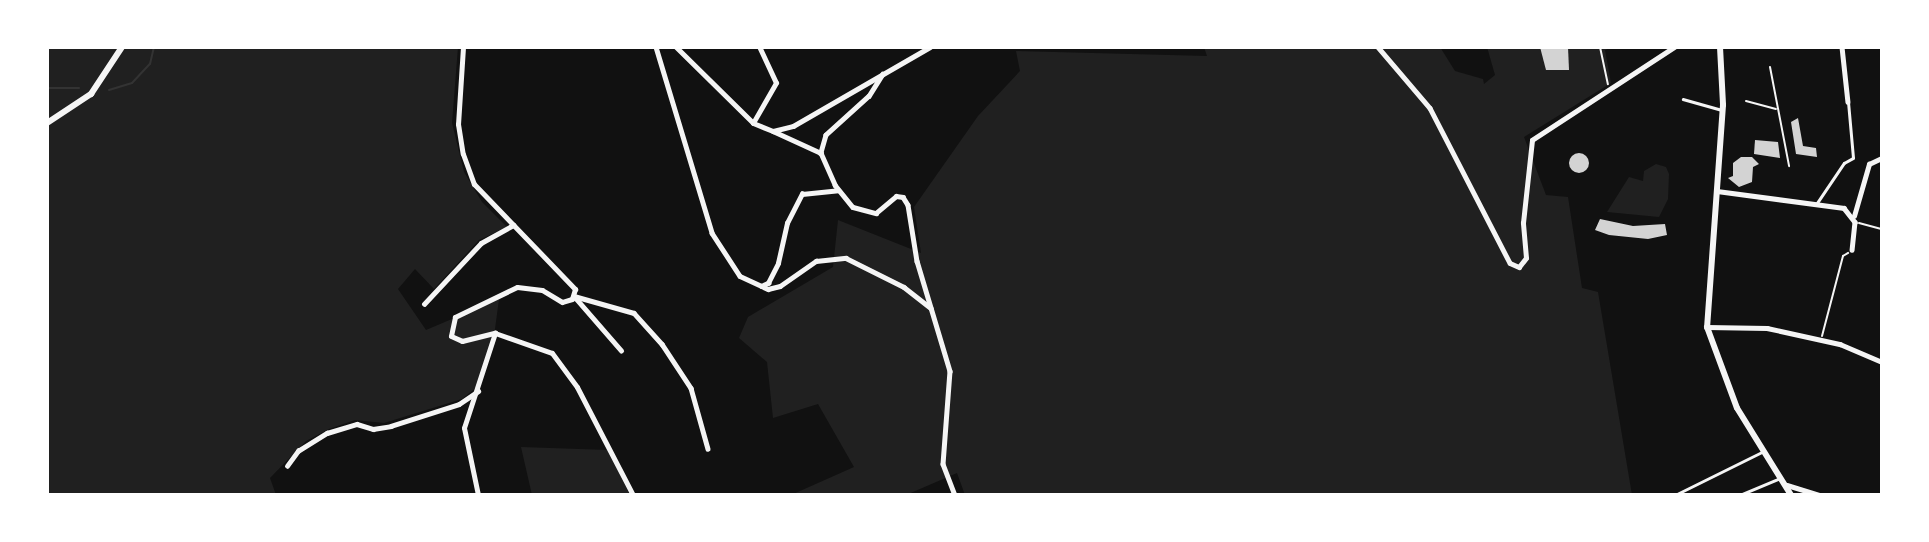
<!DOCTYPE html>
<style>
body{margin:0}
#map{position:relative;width:1929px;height:542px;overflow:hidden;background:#111;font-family:"Sofia Sans Condensed",sans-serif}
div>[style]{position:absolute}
.green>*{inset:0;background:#202020}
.stream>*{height:2px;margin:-1px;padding:0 1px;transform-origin:1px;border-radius:1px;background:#333}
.building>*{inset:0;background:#d3d3d3}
.round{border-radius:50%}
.path>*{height:2px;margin:-1px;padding:0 1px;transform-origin:1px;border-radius:1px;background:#f5f5f5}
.service>*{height:2.5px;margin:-1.25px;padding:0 1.25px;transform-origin:1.25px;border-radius:1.25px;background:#f5f5f5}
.minor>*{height:4.5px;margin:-2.25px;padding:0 2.25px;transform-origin:2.25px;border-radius:2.25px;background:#f5f5f5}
.tertiary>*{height:5px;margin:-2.5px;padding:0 2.5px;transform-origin:2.5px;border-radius:2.5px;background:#f5f5f5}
.secondary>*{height:6px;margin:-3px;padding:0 3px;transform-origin:3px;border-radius:3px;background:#f5f5f5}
span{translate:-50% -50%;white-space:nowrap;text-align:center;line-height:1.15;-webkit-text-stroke:7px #fff;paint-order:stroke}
.frame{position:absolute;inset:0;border:49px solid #fff;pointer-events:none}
</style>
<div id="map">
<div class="green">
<div style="clip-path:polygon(47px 47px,458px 47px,452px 123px,464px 172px,482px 202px,507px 227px,479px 240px,434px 289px,415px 269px,398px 289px,426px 330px,499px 299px,495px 329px,478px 386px,462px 399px,384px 423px,355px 420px,329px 429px,306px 441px,270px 478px,276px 495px,47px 495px)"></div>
<div style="clip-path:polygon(1204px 47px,1440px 47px,1455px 71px,1483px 79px,1484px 84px,1495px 75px,1487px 47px,1613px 47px,1605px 50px,1611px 83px,1524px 137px,1546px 195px,1568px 197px,1582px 288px,1598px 292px,1632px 495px,965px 495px,957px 473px,906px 495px,791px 495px,854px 467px,818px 404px,773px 418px,767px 362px,739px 338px,748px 317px,833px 267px,838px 220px,921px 253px,914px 207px,978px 116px,1020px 71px,1016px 51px,1207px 56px)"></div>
<div style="clip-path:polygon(1656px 164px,1666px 167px,1669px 174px,1668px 199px,1659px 217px,1607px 212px,1629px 177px,1643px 181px,1644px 171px)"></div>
<div style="clip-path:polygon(521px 447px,608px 450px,630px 495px,532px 495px)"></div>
</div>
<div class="stream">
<div style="left:47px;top:88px;width:32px"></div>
<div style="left:109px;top:90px;width:24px;rotate:-17deg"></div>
<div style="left:132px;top:83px;width:26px;rotate:-47deg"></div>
<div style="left:150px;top:64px;width:17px;rotate:-77deg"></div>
</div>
<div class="building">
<div style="clip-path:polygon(1540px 47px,1568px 47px,1569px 70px,1546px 70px)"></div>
<div style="clip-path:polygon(1798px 118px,1803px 146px,1816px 148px,1817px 157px,1796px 154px,1791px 122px)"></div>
<div style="clip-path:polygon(1755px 140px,1778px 142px,1780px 158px,1754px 154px)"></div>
<div class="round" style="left:1569px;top:153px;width:20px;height:20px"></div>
<div style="clip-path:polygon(1741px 157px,1752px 157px,1759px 164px,1753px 167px,1752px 182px,1739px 187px,1728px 178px,1733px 176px,1733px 163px)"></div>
<div style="clip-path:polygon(1600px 219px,1633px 226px,1665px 224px,1667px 235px,1648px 239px,1609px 235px,1595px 230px)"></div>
</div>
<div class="path">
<div style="left:1600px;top:47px;width:38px;rotate:78deg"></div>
<div style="left:1770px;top:67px;width:101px;rotate:79.1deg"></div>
<div style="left:1746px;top:101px;width:31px;rotate:15deg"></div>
<div style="left:1859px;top:223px;width:24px;rotate:15deg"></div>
<div style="left:1822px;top:336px;width:83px;rotate:-75.3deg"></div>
<div style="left:1843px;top:256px;width:6px;rotate:-31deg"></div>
</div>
<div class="service">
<div style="left:1683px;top:99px;width:41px;rotate:15.8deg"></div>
<div style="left:1817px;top:203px;width:48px;rotate:-56deg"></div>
<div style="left:1844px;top:163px;width:10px;rotate:-29deg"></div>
<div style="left:1853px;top:158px;width:56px;rotate:-95.1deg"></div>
<div style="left:1675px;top:495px;width:97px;rotate:-26.3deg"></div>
<div style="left:1740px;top:495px;width:41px;rotate:-22.8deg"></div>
</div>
<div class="minor">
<div style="left:656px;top:47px;width:194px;rotate:73.2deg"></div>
<div style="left:712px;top:233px;width:51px;rotate:56.9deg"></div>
<div style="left:740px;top:276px;width:31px;rotate:25deg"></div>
<div style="left:768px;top:289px;width:12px;rotate:-14deg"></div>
<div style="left:780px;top:286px;width:44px;rotate:-34.8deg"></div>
<div style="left:816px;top:261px;width:30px;rotate:-6deg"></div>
<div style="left:846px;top:258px;width:65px;rotate:26.6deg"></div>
<div style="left:904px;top:287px;width:34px;rotate:38deg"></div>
<div style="left:1378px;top:47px;width:80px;rotate:49.6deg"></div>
<div style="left:1430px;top:108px;width:174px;rotate:62.7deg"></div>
<div style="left:1510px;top:263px;width:10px;rotate:24deg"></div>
<div style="left:1519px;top:267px;width:11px;rotate:-52deg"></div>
<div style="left:1526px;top:258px;width:35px;rotate:-95deg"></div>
<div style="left:1523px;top:223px;width:83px;rotate:-83.8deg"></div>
<div style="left:1532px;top:140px;width:170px;rotate:-33.2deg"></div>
<div style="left:1842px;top:47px;width:55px;rotate:83.8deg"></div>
<div style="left:883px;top:74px;width:26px;rotate:122deg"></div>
<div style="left:869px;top:96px;width:58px;rotate:137.8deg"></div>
<div style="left:826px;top:135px;width:19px;rotate:106deg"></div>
<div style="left:821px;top:153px;width:35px;rotate:66deg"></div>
<div style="left:835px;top:185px;width:28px;rotate:51deg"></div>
<div style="left:853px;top:207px;width:24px;rotate:15deg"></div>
<div style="left:876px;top:213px;width:26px;rotate:-40deg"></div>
<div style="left:896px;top:196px;width:7px;rotate:8deg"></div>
<div style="left:903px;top:197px;width:9px;rotate:58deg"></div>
<div style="left:908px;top:205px;width:57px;rotate:80.9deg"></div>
<div style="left:917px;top:261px;width:115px;rotate:73.3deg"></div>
<div style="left:950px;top:371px;width:93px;rotate:94.3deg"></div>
<div style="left:943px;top:464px;width:33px;rotate:69deg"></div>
<div style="left:753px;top:123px;width:46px;rotate:-60.1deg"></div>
<div style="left:776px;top:83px;width:40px;rotate:-115deg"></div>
<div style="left:773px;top:131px;width:53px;rotate:24.6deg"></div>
<div style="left:1717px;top:191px;width:128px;rotate:7.6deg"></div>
<div style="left:1844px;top:208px;width:18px;rotate:52deg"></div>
<div style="left:1855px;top:222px;width:28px;rotate:96deg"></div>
<div style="left:1854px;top:216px;width:54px;rotate:-73.9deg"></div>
<div style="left:1869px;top:164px;width:14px;rotate:-25deg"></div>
<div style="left:761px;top:286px;width:8px;rotate:-23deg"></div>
<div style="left:768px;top:283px;width:22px;rotate:-63deg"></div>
<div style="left:778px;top:263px;width:41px;rotate:-77.3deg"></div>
<div style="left:787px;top:223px;width:33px;rotate:-63deg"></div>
<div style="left:802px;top:194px;width:36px;rotate:-6deg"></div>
<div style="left:574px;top:296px;width:62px;rotate:15.8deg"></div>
<div style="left:634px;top:313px;width:42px;rotate:47.9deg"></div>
<div style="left:662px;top:344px;width:53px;rotate:56.6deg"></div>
<div style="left:691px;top:388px;width:63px;rotate:74.4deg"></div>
<div style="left:574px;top:296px;width:72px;rotate:49deg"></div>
<div style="left:424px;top:304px;width:83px;rotate:-46.9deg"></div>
<div style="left:481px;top:243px;width:37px;rotate:-29deg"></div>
<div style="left:1707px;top:327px;width:60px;rotate:1deg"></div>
<div style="left:1767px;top:328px;width:75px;rotate:12.4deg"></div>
<div style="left:1840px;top:344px;width:46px;rotate:23.2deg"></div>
<div style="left:287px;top:466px;width:19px;rotate:-54deg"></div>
<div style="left:298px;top:451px;width:34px;rotate:-32deg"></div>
<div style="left:327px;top:433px;width:31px;rotate:-17deg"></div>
<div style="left:357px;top:424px;width:17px;rotate:17deg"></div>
<div style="left:373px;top:429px;width:18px;rotate:-9deg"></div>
<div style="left:391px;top:426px;width:71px;rotate:-17.9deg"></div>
<div style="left:459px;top:404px;width:23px;rotate:-34deg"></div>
<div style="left:1787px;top:485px;width:34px;rotate:17deg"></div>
<div style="left:478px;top:495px;width:68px;rotate:-101.8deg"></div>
<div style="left:464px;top:428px;width:100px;rotate:-71.9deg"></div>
</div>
<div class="tertiary">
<div style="left:463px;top:47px;width:77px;rotate:93.7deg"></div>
<div style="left:458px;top:124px;width:30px;rotate:81deg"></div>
<div style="left:463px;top:154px;width:32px;rotate:70deg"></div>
<div style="left:474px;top:184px;width:146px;rotate:46.1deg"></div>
<div style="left:575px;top:289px;width:10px;rotate:107deg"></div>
<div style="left:572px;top:299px;width:10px;rotate:163deg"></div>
<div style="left:562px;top:302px;width:23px;rotate:-149deg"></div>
<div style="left:542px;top:290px;width:25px;rotate:-173deg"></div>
<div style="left:517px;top:287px;width:69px;rotate:154.2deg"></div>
<div style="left:455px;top:317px;width:19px;rotate:102deg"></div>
<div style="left:451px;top:336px;width:12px;rotate:24deg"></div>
<div style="left:462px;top:341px;width:34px;rotate:-14deg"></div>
<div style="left:495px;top:333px;width:60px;rotate:19.3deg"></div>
<div style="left:552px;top:353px;width:42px;rotate:53.7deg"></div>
<div style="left:577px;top:387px;width:122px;rotate:62.6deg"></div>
<div style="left:676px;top:47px;width:108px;rotate:44.6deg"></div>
<div style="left:753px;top:123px;width:22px;rotate:22deg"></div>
<div style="left:773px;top:131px;width:21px;rotate:-14deg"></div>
<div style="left:793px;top:126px;width:158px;rotate:-30deg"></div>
</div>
<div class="secondary">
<div style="left:1720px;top:47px;width:58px;rotate:87deg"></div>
<div style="left:1723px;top:105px;width:223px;rotate:94.1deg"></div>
<div style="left:1707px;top:327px;width:86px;rotate:69.7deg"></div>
<div style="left:1737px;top:408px;width:102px;rotate:58.2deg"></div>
<div style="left:47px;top:123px;width:53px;rotate:-33.4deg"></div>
<div style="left:91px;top:94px;width:56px;rotate:-56.6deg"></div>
</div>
<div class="frame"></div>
</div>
